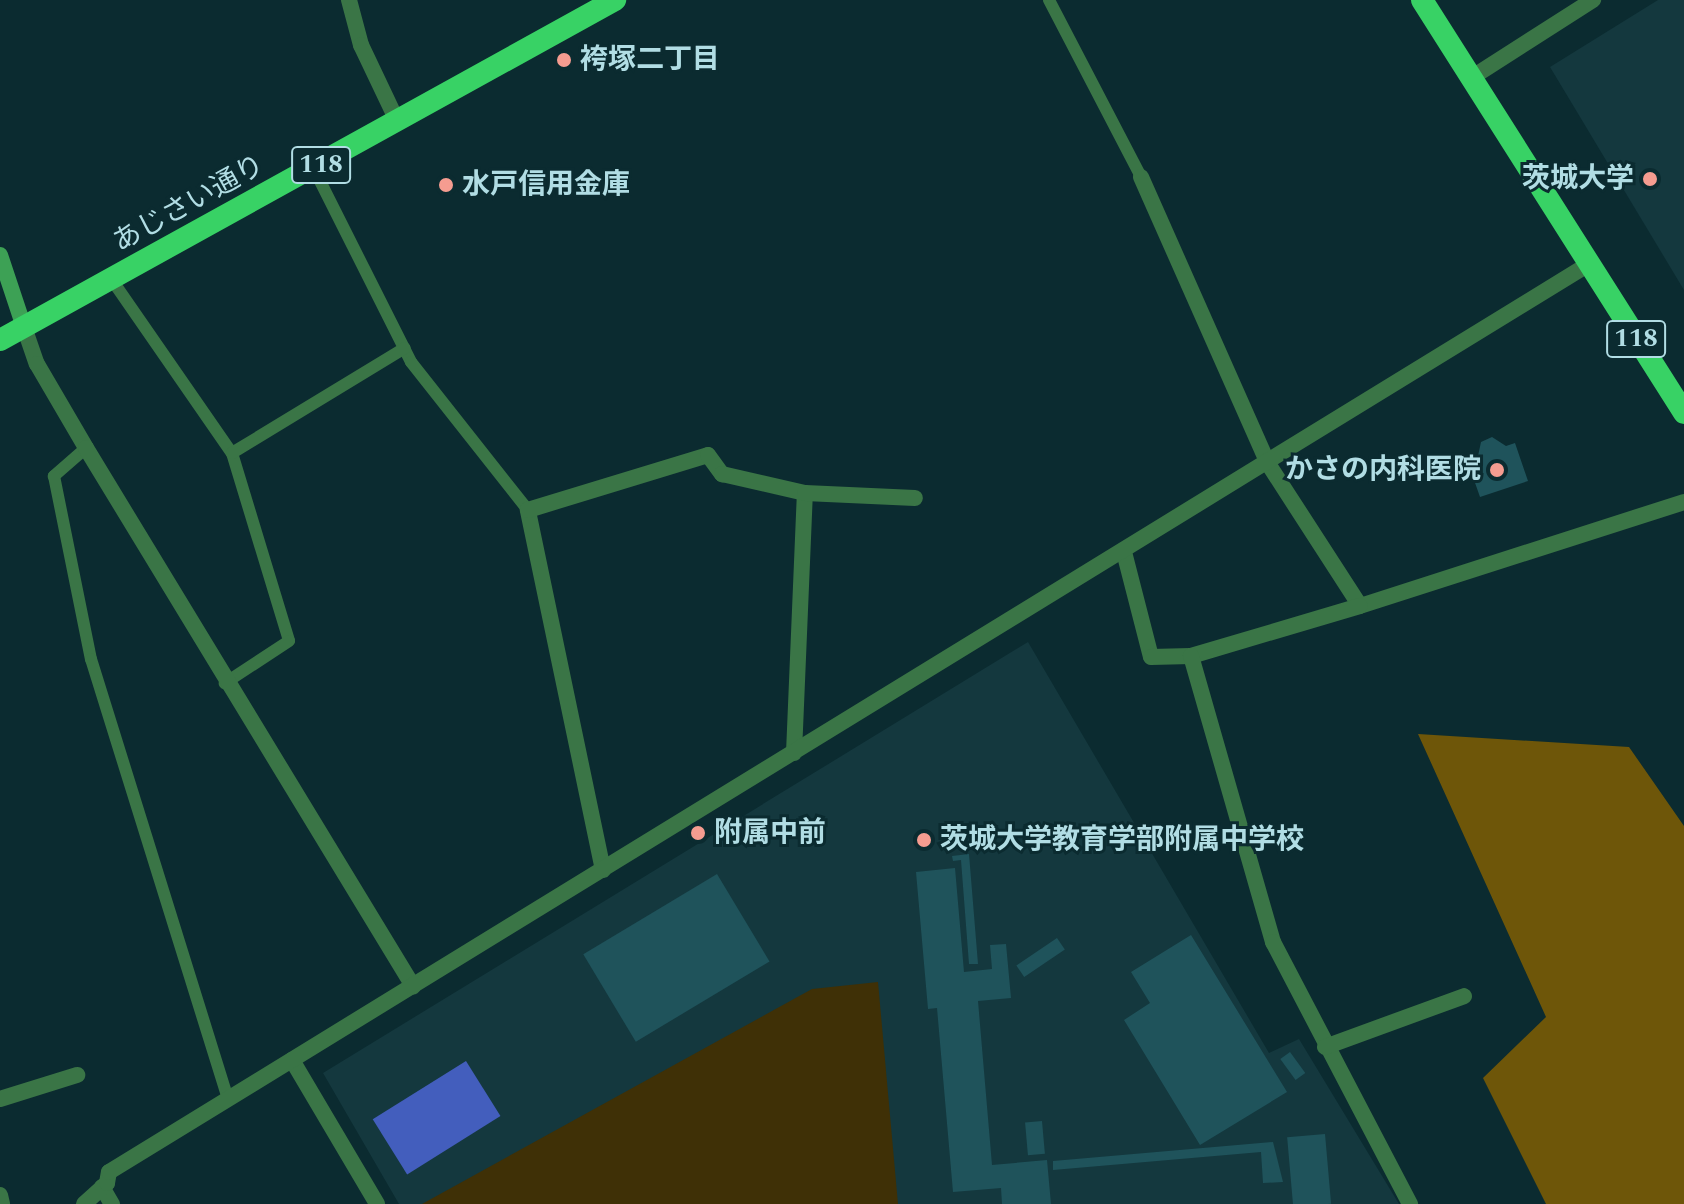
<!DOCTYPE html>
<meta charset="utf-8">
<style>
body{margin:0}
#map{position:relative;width:1684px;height:1204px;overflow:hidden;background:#0b2b30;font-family:Spectral,"Noto Sans JP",serif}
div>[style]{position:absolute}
.built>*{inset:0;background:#14383e}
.green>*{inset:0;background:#3f3006}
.forest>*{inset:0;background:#6e5609}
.water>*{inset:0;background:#435ebd;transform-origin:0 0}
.building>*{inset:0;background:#1f535b;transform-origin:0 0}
.service>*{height:12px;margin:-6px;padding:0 6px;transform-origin:6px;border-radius:6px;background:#3a7546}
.minor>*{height:16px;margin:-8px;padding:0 8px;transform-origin:8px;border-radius:8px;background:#3a7546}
.tertiary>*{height:16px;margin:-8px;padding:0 8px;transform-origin:8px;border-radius:8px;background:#3a7546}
.secondary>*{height:16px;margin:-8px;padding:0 8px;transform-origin:8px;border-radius:8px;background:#3da155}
.trunk>*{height:22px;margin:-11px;padding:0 11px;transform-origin:11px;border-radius:11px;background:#38d265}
.dots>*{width:22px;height:22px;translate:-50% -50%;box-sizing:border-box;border:4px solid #0b2b30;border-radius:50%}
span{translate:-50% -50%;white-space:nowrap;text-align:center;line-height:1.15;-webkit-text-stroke:6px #0b2b30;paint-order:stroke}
.shield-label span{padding:2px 6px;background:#0b2b30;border:2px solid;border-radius:6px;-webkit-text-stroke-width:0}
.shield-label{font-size:26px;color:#b1dde4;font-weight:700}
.poi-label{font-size:28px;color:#b1dde4;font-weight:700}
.left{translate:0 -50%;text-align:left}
.right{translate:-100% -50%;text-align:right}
.street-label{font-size:28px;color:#b1dde4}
</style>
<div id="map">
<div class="built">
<div style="clip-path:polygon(1658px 0,1684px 0,1684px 290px,1550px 67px)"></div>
<div style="clip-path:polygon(1028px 642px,1269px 1053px,1299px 1039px,1399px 1204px,399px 1204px,323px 1073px)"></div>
</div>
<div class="green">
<div style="clip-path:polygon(878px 982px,898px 1204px,422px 1204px,812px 989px)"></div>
</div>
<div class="forest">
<div style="clip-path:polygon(1418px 734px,1629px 747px,1684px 826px,1684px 1204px,1546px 1204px,1483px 1078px,1546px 1017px)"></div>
</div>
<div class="water">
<div style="left:466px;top:1061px;width:65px;height:110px;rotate:58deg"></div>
</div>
<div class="building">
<div style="clip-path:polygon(1492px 437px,1506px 446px,1515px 443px,1528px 481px,1480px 497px,1467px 460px,1478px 456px,1481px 442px)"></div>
<div style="clip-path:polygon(969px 854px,978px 964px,969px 964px,961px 860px,953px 861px,952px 856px)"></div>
<div style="clip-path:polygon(955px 868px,964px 972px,992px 969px,990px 945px,1006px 944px,1011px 998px,978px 1001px,992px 1165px,1047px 1160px,1051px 1204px,1002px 1204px,1001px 1188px,953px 1192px,937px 1008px,928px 1009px,916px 872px)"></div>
<div style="left:717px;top:874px;width:102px;height:156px;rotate:59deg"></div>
<div style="clip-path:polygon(1191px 935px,1287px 1092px,1200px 1145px,1124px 1020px,1150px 1003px,1131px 972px)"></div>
<div style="left:1057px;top:938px;width:14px;height:49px;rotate:56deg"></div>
<div style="left:1290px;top:1052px;width:26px;height:12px;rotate:54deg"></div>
<div style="left:1042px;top:1121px;width:33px;height:17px;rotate:85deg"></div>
<div style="left:1325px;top:1134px;width:70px;height:38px;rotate:85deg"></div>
<div style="clip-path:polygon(1273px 1142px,1283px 1182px,1263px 1183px,1261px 1152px,1053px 1170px,1053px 1161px)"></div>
</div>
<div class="service">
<div style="left:1049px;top:0;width:199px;rotate:62.5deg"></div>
<div style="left:314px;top:169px;width:216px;rotate:63.3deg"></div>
<div style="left:411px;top:362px;width:189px;rotate:51.7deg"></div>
<div style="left:112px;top:280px;width:211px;rotate:55.3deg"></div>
<div style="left:232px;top:453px;width:196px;rotate:73.1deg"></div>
<div style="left:289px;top:641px;width:77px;rotate:146.7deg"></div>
<div style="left:86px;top:448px;width:43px;rotate:138.8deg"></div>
<div style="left:54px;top:476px;width:187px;rotate:78.6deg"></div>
<div style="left:91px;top:659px;width:460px;rotate:72.7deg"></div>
<div style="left:232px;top:453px;width:202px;rotate:-31.3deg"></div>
</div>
<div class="minor">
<div style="left:349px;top:0;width:47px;rotate:75.1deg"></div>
<div style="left:361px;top:45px;width:86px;rotate:64.6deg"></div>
<div style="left:1141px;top:177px;width:312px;rotate:66.1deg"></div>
<div style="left:1267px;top:462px;width:171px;rotate:57.1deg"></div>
<div style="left:1360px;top:606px;width:340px;rotate:-17.8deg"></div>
<div style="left:1124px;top:552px;width:108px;rotate:75.6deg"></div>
<div style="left:1151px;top:657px;width:40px;rotate:-1.4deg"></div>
<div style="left:1191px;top:656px;width:176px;rotate:-16.5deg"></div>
<div style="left:1191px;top:656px;width:298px;rotate:74deg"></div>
<div style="left:1273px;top:942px;width:296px;rotate:62.4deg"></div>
<div style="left:794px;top:753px;width:260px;rotate:-87.6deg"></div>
<div style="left:603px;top:870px;width:368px;rotate:-101.8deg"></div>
<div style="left:528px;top:510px;width:188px;rotate:-17deg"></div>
<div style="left:708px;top:455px;width:24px;rotate:54deg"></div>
<div style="left:722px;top:474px;width:85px;rotate:12.9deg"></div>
<div style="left:805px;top:493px;width:110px;rotate:2.6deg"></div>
<div style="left:1325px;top:1047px;width:148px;rotate:-20.1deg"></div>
<div style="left:292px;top:1060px;width:167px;rotate:59.4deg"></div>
<div style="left:0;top:1099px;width:81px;rotate:-17.3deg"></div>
<div style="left:102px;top:1187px;width:20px;rotate:60deg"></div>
<div style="left:0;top:1195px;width:9px;rotate:77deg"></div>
<div style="left:84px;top:1204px;width:31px;rotate:-42deg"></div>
<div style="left:107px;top:1183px;width:11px;rotate:-80deg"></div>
</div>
<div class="tertiary">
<div style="left:1471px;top:78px;width:145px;rotate:-32.6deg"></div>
<div style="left:24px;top:327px;width:39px;rotate:71deg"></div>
<div style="left:37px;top:364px;width:97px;rotate:59.7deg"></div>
<div style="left:86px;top:448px;width:630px;rotate:58.71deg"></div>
<div style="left:109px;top:1172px;width:1736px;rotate:-31.53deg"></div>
</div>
<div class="secondary">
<div style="left:0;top:255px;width:76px;rotate:71.6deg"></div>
</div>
<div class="trunk">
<div style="left:1422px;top:0;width:489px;rotate:57.6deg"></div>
<div style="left:0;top:340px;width:703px;rotate:-28.94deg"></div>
</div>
<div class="dots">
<div style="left:564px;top:60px;background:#f59c90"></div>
<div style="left:1650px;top:179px;background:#f59c90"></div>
<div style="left:446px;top:185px;background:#f59c90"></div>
<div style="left:1497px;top:470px;background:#f59c90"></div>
<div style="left:698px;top:833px;background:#f59c90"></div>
<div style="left:924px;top:840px;background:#f59c90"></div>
</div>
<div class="shield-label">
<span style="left:321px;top:165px">118</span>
<span style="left:1636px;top:339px">118</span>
</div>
<div class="poi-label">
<span class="left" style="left:580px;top:60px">袴塚二丁目</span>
<span class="right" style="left:1634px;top:179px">茨城大学</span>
<span class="left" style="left:462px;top:185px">水戸信用金庫</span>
<span class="right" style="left:1481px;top:470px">かさの内科医院</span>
<span class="left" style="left:714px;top:833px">附属中前</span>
<span class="left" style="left:940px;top:840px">茨城大学教育学部附属中学校</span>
</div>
<div class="street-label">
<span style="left:189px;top:204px;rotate:-29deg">あじさい通り</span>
</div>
</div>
